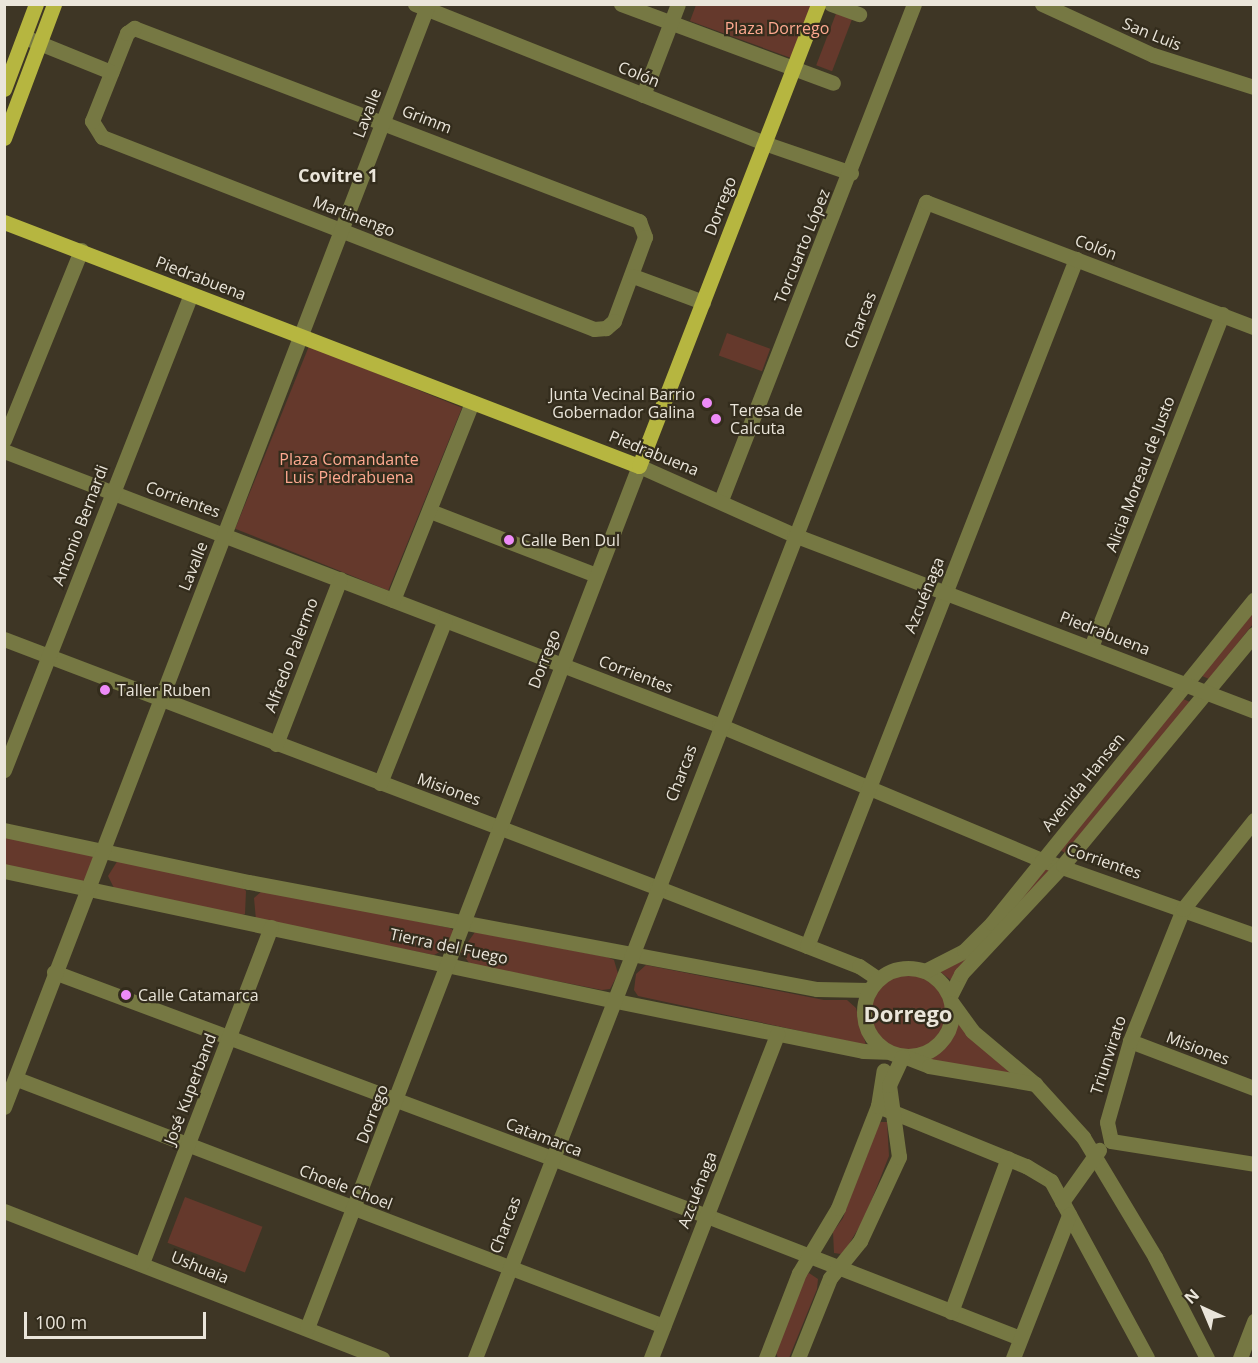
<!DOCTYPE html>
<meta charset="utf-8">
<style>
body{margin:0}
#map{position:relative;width:1258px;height:1363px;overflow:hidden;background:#3e3625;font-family:"Open Sans",sans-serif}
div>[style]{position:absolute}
.green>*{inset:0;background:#65392c;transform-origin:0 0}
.round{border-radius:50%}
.minor>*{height:15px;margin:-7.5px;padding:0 7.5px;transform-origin:7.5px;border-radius:7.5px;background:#767843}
.minor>.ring{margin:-7.5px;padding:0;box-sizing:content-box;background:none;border:15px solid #767843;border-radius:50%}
.major>*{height:15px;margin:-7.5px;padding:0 7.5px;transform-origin:7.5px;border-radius:7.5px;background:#b6b640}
.dots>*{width:16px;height:16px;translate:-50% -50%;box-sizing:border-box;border:3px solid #332c1c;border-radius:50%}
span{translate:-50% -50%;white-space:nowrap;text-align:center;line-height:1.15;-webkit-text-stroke:4.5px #332c1c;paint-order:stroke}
.park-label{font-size:16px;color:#fea990}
.street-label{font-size:16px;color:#eae5da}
.poi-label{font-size:16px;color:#eae5da}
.right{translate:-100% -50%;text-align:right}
.left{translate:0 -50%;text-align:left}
.neighbourhood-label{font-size:18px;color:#eae5da;font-weight:700}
.district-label{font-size:22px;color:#eae5da;font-weight:700}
.frame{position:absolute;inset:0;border:6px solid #eae5da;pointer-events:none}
.north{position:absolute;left:1174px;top:1279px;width:60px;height:60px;-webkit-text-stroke:4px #332c1c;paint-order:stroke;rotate:316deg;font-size:16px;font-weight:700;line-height:24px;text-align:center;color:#eae5da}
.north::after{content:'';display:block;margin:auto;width:21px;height:27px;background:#eae5da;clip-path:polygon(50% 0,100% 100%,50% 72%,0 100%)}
.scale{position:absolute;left:24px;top:1312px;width:182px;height:27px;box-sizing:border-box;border:3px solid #eae5da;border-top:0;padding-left:8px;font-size:18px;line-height:21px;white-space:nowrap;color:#eae5da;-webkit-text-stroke:4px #332c1c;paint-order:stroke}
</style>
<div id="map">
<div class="green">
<div style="clip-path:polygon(696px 5px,811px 5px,791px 58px,690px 21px)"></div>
<div style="left:837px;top:11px;width:17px;height:58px;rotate:21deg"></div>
<div style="left:727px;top:333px;width:46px;height:24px;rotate:20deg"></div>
<div style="left:309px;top:346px;width:165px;height:197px;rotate:22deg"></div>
<div style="clip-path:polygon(1253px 613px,1253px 624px,1209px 679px,1202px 676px)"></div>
<div style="clip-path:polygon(1181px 698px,1190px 702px,1065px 853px,1059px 849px)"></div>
<div style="clip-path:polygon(5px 837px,92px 855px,97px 859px,87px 880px,79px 882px,5px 865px)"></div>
<div style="clip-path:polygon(118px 860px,242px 887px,246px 891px,245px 914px,238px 916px,114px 888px,108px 876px)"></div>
<div style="clip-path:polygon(1046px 867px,1054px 869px,952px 981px,938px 970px)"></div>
<div style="clip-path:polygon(263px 890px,450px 928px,456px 932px,449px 947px,434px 955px,256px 920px,254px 898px)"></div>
<div style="clip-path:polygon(475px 932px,607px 957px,614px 960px,618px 974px,610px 989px,602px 990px,470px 964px,461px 952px)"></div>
<div style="clip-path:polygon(646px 965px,824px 1000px,847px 1000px,856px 1008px,866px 1045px,638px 996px,634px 990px,636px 974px)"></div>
<div class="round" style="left:870px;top:975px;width:76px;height:76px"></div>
<div style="clip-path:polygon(956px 1016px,1020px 1076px,922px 1058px,949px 1036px)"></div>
<div style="clip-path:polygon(881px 1122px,887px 1122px,889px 1156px,864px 1219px,846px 1249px,841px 1254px,834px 1253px,833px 1232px,843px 1218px,874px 1128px)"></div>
<div style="left:185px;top:1197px;width:83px;height:49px;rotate:21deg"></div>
<div style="clip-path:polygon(809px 1273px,818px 1279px,817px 1289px,789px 1358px,778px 1358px,774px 1348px,802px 1278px)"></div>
</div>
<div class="minor">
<div style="left:415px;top:4px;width:376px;rotate:21.7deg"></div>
<div style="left:764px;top:143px;width:92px;rotate:19deg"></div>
<div style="left:621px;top:4px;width:226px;rotate:20.4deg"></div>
<div style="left:831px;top:4px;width:30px;rotate:20deg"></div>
<div style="left:1042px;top:4px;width:122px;rotate:24.7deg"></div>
<div style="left:1153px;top:55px;width:106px;rotate:17.6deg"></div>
<div style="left:134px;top:28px;width:541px;rotate:20.92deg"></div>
<div style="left:639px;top:221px;width:17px;rotate:69deg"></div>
<div style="left:645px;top:237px;width:90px;rotate:110.3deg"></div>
<div style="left:614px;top:321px;width:11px;rotate:139deg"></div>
<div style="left:606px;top:328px;width:12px;rotate:175deg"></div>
<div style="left:594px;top:329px;width:528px;rotate:-158.68deg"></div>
<div style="left:102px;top:137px;width:19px;rotate:-122deg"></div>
<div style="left:92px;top:121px;width:95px;rotate:-68.3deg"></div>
<div style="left:127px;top:33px;width:9px;rotate:-36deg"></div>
<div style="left:27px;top:38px;width:91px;rotate:22deg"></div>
<div style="left:643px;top:95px;width:97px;rotate:-69deg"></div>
<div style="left:633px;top:276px;width:75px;rotate:20.4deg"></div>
<div style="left:4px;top:440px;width:205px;rotate:-67.9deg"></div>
<div style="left:4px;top:451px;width:766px;rotate:20.97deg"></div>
<div style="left:719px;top:725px;width:350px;rotate:22.7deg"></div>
<div style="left:1042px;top:860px;width:225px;rotate:19.5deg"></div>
<div style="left:721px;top:500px;width:532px;rotate:-68.74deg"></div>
<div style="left:430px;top:511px;width:178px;rotate:21.1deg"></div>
<div style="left:393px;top:600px;width:213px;rotate:-68.2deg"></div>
<div style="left:4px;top:639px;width:698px;rotate:20.83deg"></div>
<div style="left:656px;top:887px;width:218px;rotate:21.3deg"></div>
<div style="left:859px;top:966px;width:23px;rotate:34deg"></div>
<div style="left:1091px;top:647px;width:358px;rotate:-68.5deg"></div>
<div style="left:276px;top:744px;width:177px;rotate:-68.8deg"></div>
<div style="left:4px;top:770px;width:511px;rotate:-68.55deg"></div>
<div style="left:380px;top:783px;width:175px;rotate:-68.3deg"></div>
<div style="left:4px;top:830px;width:250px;rotate:12deg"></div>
<div style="left:249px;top:882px;width:578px;rotate:10.67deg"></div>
<div style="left:817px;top:989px;width:52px;rotate:1.1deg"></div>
<div style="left:4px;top:871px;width:626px;rotate:11.99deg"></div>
<div style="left:616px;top:1001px;width:252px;rotate:11.4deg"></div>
<div style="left:863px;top:1051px;width:23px;rotate:2deg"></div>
<div style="left:807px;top:946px;width:738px;rotate:-68.62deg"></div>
<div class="ring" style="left:864px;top:968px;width:73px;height:73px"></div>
<div style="left:925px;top:971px;width:44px;rotate:-27.1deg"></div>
<div style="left:964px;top:951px;width:40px;rotate:-45deg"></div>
<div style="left:992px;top:923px;width:416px;rotate:-51deg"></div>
<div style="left:54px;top:972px;width:697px;rotate:20.49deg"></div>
<div style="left:707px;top:1216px;width:336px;rotate:21.3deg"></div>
<div style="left:950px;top:996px;width:25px;rotate:-63deg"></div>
<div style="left:961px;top:974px;width:149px;rotate:-46.9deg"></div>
<div style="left:1063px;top:865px;width:300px;rotate:-50.4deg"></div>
<div style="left:952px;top:1003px;width:34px;rotate:54deg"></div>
<div style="left:972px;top:1031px;width:82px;rotate:40.1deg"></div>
<div style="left:1035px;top:1084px;width:72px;rotate:47.8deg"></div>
<div style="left:1083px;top:1137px;width:140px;rotate:59deg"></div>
<div style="left:1155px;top:1257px;width:114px;rotate:62.8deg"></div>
<div style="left:1130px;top:1041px;width:133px;rotate:20.8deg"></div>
<div style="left:906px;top:1057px;width:25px;rotate:21deg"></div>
<div style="left:929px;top:1066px;width:108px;rotate:9.6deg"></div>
<div style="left:17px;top:1079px;width:692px;rotate:20.92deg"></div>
<div style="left:878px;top:1106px;width:160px;rotate:22.1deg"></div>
<div style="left:1026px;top:1166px;width:29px;rotate:31deg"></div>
<div style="left:1051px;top:1181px;width:201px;rotate:61.5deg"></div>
<div style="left:4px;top:1107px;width:1182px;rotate:-68.97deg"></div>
<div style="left:1111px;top:1141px;width:19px;rotate:-102deg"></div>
<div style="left:1107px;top:1122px;width:84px;rotate:-74.1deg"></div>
<div style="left:1130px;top:1041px;width:142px;rotate:-68.1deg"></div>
<div style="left:1183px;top:909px;width:114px;rotate:-51.4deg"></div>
<div style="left:1111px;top:1141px;width:145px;rotate:9.1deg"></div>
<div style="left:1062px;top:1202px;width:64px;rotate:-54.6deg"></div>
<div style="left:4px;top:1211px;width:406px;rotate:21.3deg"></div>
<div style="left:142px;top:1263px;width:360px;rotate:-69deg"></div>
<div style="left:951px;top:1312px;width:164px;rotate:-69.7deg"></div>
<div style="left:307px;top:1328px;width:924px;rotate:-68.94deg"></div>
<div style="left:639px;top:466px;width:170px;rotate:24deg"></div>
<div style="left:794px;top:535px;width:493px;rotate:20.9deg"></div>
<div style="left:475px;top:1358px;width:1241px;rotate:-68.69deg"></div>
<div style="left:926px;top:202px;width:351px;rotate:20.9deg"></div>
<div style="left:651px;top:1358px;width:348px;rotate:-68.7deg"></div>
<div style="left:766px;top:1358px;width:91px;rotate:-68.8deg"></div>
<div style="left:799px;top:1273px;width:76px;rotate:-59deg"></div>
<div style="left:838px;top:1208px;width:110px;rotate:-68.6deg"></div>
<div style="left:878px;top:1106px;width:36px;rotate:-81deg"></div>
<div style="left:798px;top:1358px;width:86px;rotate:-68.2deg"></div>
<div style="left:830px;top:1278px;width:48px;rotate:-51deg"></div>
<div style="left:860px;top:1241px;width:93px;rotate:-65.1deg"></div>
<div style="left:899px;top:1157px;width:73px;rotate:-97.9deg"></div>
<div style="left:889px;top:1085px;width:31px;rotate:-65deg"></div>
<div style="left:1013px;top:1358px;width:154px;rotate:-68.6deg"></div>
<div style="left:1240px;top:1358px;width:40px;rotate:-69deg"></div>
</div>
<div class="major">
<div style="left:4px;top:89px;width:91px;rotate:-69.4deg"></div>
<div style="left:4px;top:138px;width:143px;rotate:-69.5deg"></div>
<div style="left:4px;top:222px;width:680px;rotate:21.02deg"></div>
<div style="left:639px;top:466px;width:495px;rotate:-68.8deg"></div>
</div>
<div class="dots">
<div style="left:707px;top:403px;background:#ee8bf8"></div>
<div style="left:716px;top:419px;background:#ee8bf8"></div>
<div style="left:509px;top:540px;background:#ee8bf8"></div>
<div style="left:105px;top:690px;background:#ee8bf8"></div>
<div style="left:126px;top:995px;background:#ee8bf8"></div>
</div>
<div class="park-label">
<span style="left:777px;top:28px">Plaza Dorrego</span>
<span style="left:349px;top:468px">Plaza Comandante<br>Luis Piedrabuena</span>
</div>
<div class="street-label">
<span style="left:1152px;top:34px;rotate:22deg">San Luis</span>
<span style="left:639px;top:74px;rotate:22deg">Colón</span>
<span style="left:367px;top:113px;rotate:-69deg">Lavalle</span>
<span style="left:427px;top:119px;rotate:21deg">Grimm</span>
<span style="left:720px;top:206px;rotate:-69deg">Dorrego</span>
<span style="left:354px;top:216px;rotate:21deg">Martinengo</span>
<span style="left:802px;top:246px;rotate:-68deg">Torcuarto López</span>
<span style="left:1096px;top:247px;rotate:21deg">Colón</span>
<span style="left:201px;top:278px;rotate:21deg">Piedrabuena</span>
<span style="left:860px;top:320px;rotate:-68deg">Charcas</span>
<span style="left:654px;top:453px;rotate:22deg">Piedrabuena</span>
<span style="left:1140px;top:474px;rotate:-69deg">Alicia Moreau de Justo</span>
<span style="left:183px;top:499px;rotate:20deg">Corrientes</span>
<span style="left:80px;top:525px;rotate:-69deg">Antonio Bernardi</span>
<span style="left:193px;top:566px;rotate:-68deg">Lavalle</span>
<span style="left:924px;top:595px;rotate:-68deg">Azcuénaga</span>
<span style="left:1105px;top:633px;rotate:21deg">Piedrabuena</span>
<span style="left:291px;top:655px;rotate:-69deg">Alfredo Palermo</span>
<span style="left:544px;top:659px;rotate:-69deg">Dorrego</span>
<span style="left:636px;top:674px;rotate:21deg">Corrientes</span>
<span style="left:681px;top:773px;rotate:-69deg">Charcas</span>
<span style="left:1083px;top:782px;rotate:-51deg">Avenida Hansen</span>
<span style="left:449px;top:789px;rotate:20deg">Misiones</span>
<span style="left:1104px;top:861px;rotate:19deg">Corrientes</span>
<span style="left:449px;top:946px;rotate:12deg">Tierra del Fuego</span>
<span style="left:1198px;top:1048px;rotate:21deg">Misiones</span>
<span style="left:1108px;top:1055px;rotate:-72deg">Triunvirato</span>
<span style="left:190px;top:1089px;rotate:-69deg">José Kuperband</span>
<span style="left:372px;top:1114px;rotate:-69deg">Dorrego</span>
<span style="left:544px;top:1137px;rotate:21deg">Catamarca</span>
<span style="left:346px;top:1187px;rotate:21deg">Choele Choel</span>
<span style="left:697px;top:1190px;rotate:-69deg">Azcuénaga</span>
<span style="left:505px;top:1225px;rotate:-69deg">Charcas</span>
<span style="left:200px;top:1267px;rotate:22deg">Ushuaia</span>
</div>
<div class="poi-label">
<span class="right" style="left:695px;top:403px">Junta Vecinal Barrio<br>Gobernador Galina</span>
<span class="left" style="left:730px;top:419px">Teresa de<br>Calcuta</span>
<span class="left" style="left:521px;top:540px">Calle Ben Dul</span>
<span class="left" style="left:117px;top:690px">Taller Ruben</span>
<span class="left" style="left:138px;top:995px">Calle Catamarca</span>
</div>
<div class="neighbourhood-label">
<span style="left:338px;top:175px">Covitre 1</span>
</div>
<div class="district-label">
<span style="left:908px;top:1014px">Dorrego</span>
</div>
<div class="frame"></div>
<div class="north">N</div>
<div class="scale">100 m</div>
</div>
